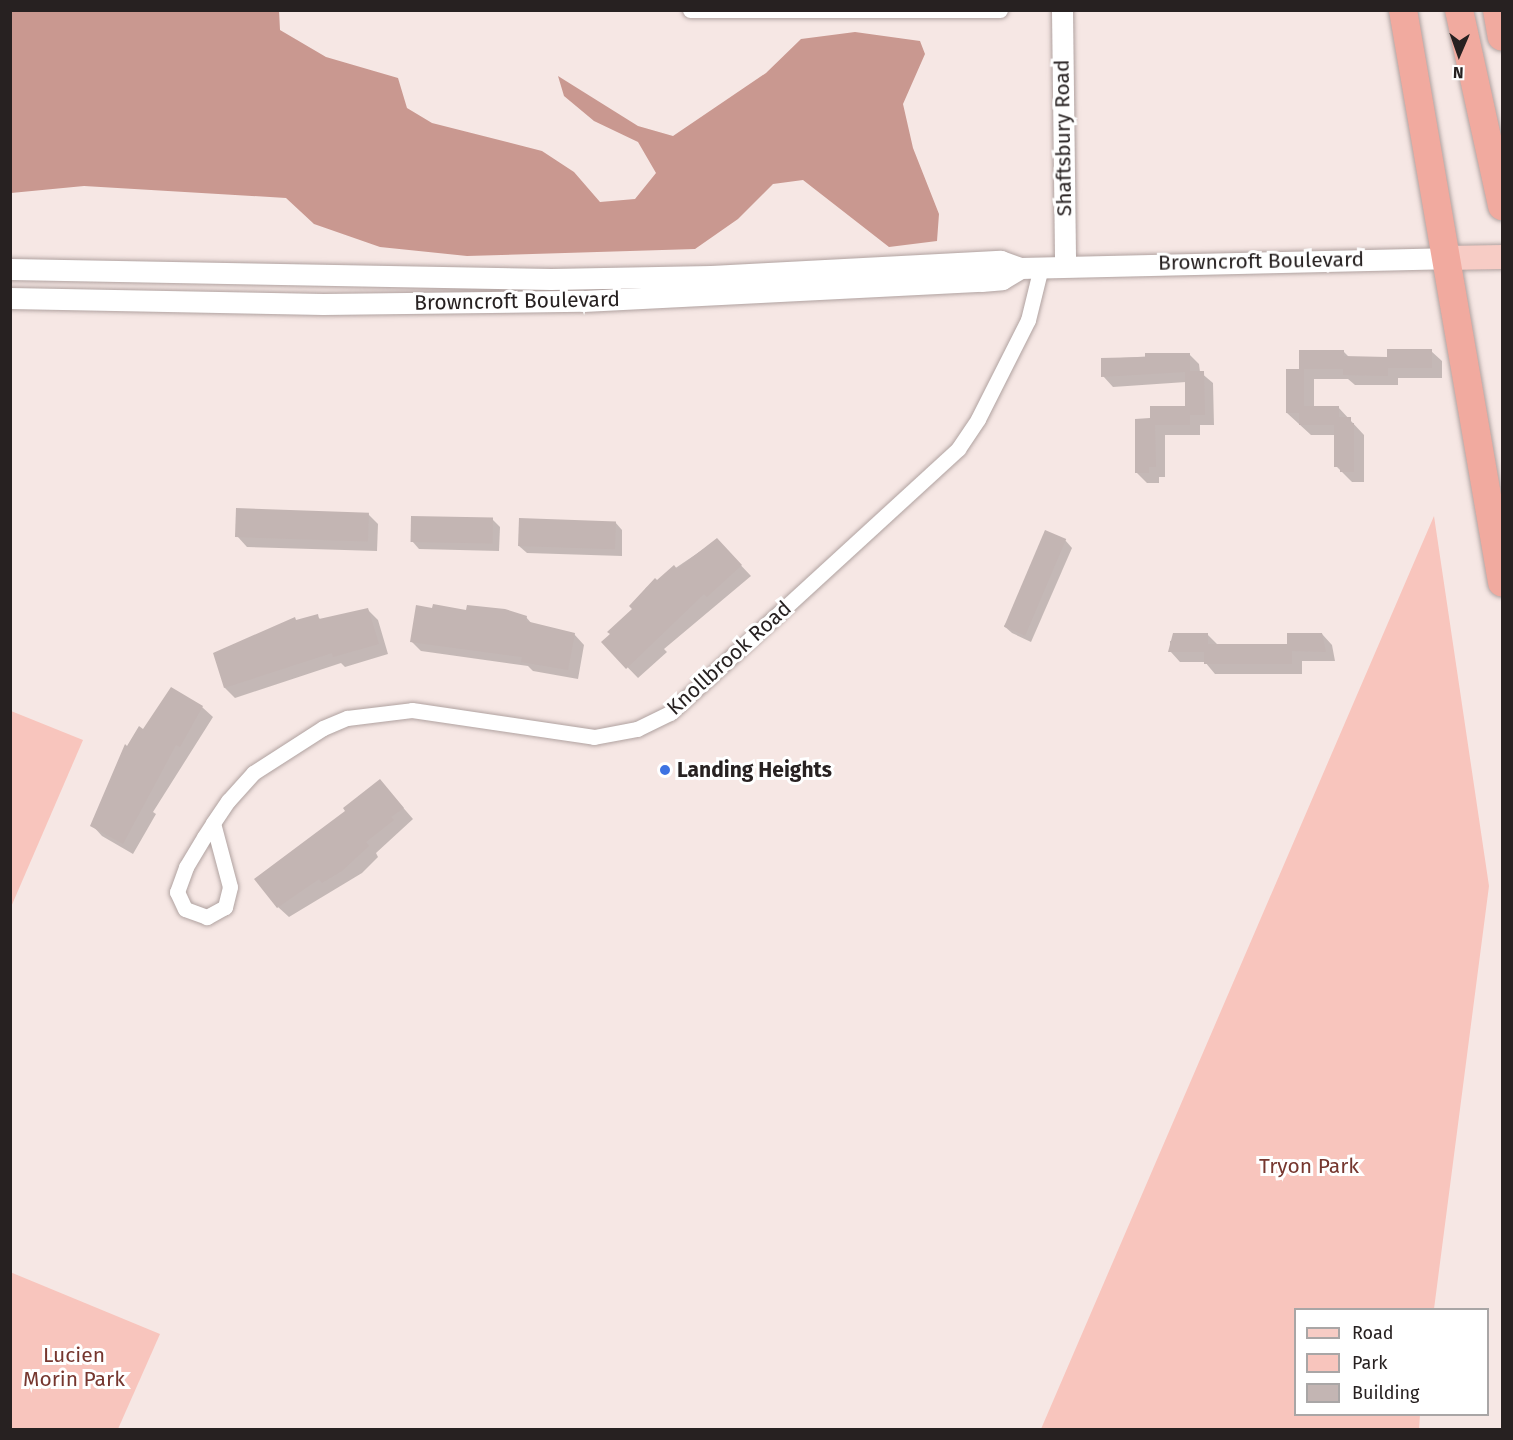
<!DOCTYPE html>
<style>
body{margin:0}
#map{position:relative;width:1513px;height:1440px;overflow:hidden;background:#f6e7e4;font-family:"Fira Sans",sans-serif}
div>[style]{position:absolute}
.green>*{inset:0;background:#f8c5bd}
.forest>*{inset:0;background:#c99890}
.shadow>*{inset:0;background:#0003}
.building>*{inset:0;background:#c3b5b3;transform-origin:0 0}
.roads{filter:drop-shadow(0 0 2px #b0a2a0) drop-shadow(0 0 2px #b0a2a0)}
.street>*{height:15px;margin:-7.5px;padding:0 7.5px;transform-origin:7.5px;border-radius:7.5px;background:#fff}
.secondary>*{height:21px;margin:-10.5px;padding:0 10.5px;transform-origin:10.5px;border-radius:10.5px;background:#fff}
.primary>*{height:24px;margin:-12px;padding:0 12px;transform-origin:12px;border-radius:12px;background:#f7ccc5}
.highway>*{height:28px;margin:-14px;padding:0 14px;transform-origin:14px;border-radius:14px;background:#f1aa9f}
.dots>*{width:16px;height:16px;translate:-50% -50%;box-sizing:border-box;border:3px solid #fff;border-radius:50%}
span{translate:-50% -50%;white-space:nowrap;text-align:center;line-height:1.15;-webkit-text-stroke:6px #fff;paint-order:stroke}
.street-label{font-size:21px;color:#272121}
.poi-label{font-size:21px;color:#272121;font-weight:700}
.left{translate:0 -50%;text-align:left}
.park-label{font-size:21px;color:#76372f}
.frame{position:absolute;inset:0;border:12px solid #272121;pointer-events:none}
.legend{position:absolute;left:1294px;top:1308px;width:195px;height:108px;box-sizing:border-box;background:#fff;border:2px solid #a9a6a6;margin:0;padding:8px 10px;list-style:none;font-size:18px;color:#272121}
.legend li{display:flex;align-items:center;gap:12px;height:30px}
.legend b{width:30px;border:2px solid #a9a6a6}
.north{position:absolute;left:1429px;top:24px;width:60px;height:60px;-webkit-text-stroke:4px #fff;paint-order:stroke;rotate:182deg;font-size:16px;font-weight:700;line-height:24px;text-align:center;color:#272121}
.north::after{content:'';display:block;margin:auto;width:21px;height:27px;background:#272121;clip-path:polygon(50% 0,100% 100%,50% 72%,0 100%)}
</style>
<div id="map">
<div class="green">
<div style="clip-path:polygon(1434px 516px,1489px 886px,1434px 1309px,1296px 1310px,1296px 1414px,1420px 1415px,1419px 1429px,1041px 1429px)"></div>
<div style="clip-path:polygon(11px 711px,83px 740px,11px 907px)"></div>
<div style="clip-path:polygon(10px 1272px,160px 1334px,118px 1429px,11px 1429px)"></div>
</div>
<div class="forest">
<div style="clip-path:polygon(279px 10px,280px 30px,326px 57px,398px 78px,407px 108px,432px 123px,542px 151px,574px 172px,600px 202px,635px 199px,656px 173px,638px 142px,594px 121px,564px 96px,558px 76px,638px 126px,673px 136px,766px 73px,801px 39px,855px 32px,920px 41px,925px 54px,903px 104px,913px 148px,939px 214px,937px 241px,889px 247px,803px 180px,773px 184px,738px 219px,695px 249px,467px 256px,380px 247px,314px 224px,286px 198px,84px 186px,11px 193px,11px 11px)"></div>
</div>
<div class="shadow">
<div style="clip-path:polygon(1431px 351px,1442px 361px,1442px 378px,1398px 378px,1398px 385px,1355px 385px,1348px 379px,1314px 379px,1314px 407px,1338px 407px,1364px 435px,1364px 482px,1352px 482px,1336px 466px,1335px 435px,1311px 435px,1287px 413px,1301px 370px,1301px 352px,1344px 352px,1350px 358px,1388px 358px)"></div>
<div style="clip-path:polygon(1189px 354px,1199px 364px,1200px 372px,1213px 383px,1214px 425px,1200px 425px,1200px 435px,1165px 435px,1165px 477px,1159px 477px,1159px 483px,1147px 483px,1136px 472px,1152px 420px,1187px 407px,1186px 382px,1113px 387px,1103px 376px,1103px 359px)"></div>
<div style="clip-path:polygon(368px 514px,378px 524px,377px 551px,247px 547px,237px 536px)"></div>
<div style="clip-path:polygon(492px 519px,500px 527px,499px 551px,419px 549px,412px 541px)"></div>
<div style="clip-path:polygon(615px 522px,622px 530px,622px 556px,527px 553px,519px 546px)"></div>
<div style="clip-path:polygon(717px 540px,751px 576px,664px 649px,667px 652px,638px 678px,603px 642px,634px 609px,646px 588px)"></div>
<div style="clip-path:polygon(1065px 540px,1072px 548px,1031px 642px,1012px 633px,1004px 626px)"></div>
<div style="clip-path:polygon(368px 610px,378px 620px,388px 654px,345px 667px,341px 663px,235px 698px,225px 688px,215px 653px,317px 616px,321px 620px)"></div>
<div style="clip-path:polygon(526px 617px,532px 624px,574px 634px,584px 645px,578px 679px,533px 671px,528px 666px,421px 651px,411px 641px)"></div>
<div style="clip-path:polygon(1207px 634px,1218px 645px,1288px 646px,1322px 634px,1332px 645px,1335px 661px,1302px 661px,1302px 674px,1215px 674px,1205px 662px,1180px 662px,1170px 651px,1170px 641px)"></div>
<div style="clip-path:polygon(202px 707px,213px 717px,153px 812px,156px 814px,133px 854px,102px 836px,92px 825px,128px 748px,143px 731px)"></div>
<div style="clip-path:polygon(380px 781px,413px 819px,376px 853px,378px 857px,362px 873px,289px 917px,278px 907px,348px 812px)"></div>
</div>
<div class="building">
<div style="clip-path:polygon(1387px 349px,1432px 349px,1432px 368px,1388px 368px,1388px 376px,1343px 375px,1343px 369px,1304px 369px,1304px 406px,1339px 406px,1339px 417px,1351px 417px,1351px 423px,1354px 423px,1354px 472px,1340px 472px,1340px 467px,1334px 467px,1334px 425px,1299px 425px,1299px 413px,1286px 413px,1286px 369px,1299px 369px,1299px 350px,1344px 350px,1344px 356px,1387px 357px)"></div>
<div style="clip-path:polygon(1145px 353px,1190px 353px,1190px 371px,1204px 371px,1205px 415px,1190px 415px,1190px 425px,1155px 425px,1156px 467px,1149px 467px,1149px 473px,1135px 473px,1135px 419px,1150px 418px,1150px 406px,1185px 406px,1185px 372px,1101px 377px,1101px 358px,1145px 357px)"></div>
<div style="left:236px;top:508px;width:133px;height:29px;rotate:2deg"></div>
<div style="left:411px;top:516px;width:82px;height:26px;rotate:1deg"></div>
<div style="left:519px;top:518px;width:97px;height:28px;rotate:2deg"></div>
<div style="left:1045px;top:530px;width:23px;height:105px;rotate:23deg"></div>
<div style="clip-path:polygon(717px 538px,742px 565px,707px 597px,704px 594px,626px 669px,601px 642px,610px 634px,607px 632px,632px 609px,629px 606px,655px 578px,657px 580px,674px 565px,677px 569px)"></div>
<div style="clip-path:polygon(433px 604px,466px 610px,467px 605px,505px 609px,527px 616px,526px 621px,575px 633px,568px 670px,521px 662px,522px 657px,410px 642px,416px 605px,432px 608px)"></div>
<div style="clip-path:polygon(368px 608px,379px 644px,333px 657px,332px 653px,224px 688px,213px 653px,295px 617px,296px 620px,318px 614px,319px 619px)"></div>
<div style="clip-path:polygon(1173px 633px,1208px 633px,1208px 644px,1287px 644px,1287px 633px,1322px 633px,1326px 652px,1292px 651px,1292px 664px,1204px 664px,1204px 652px,1168px 652px)"></div>
<div style="clip-path:polygon(171px 687px,203px 706px,180px 747px,176px 745px,123px 844px,90px 826px,125px 744px,127px 746px,139px 726px,143px 729px)"></div>
<div style="clip-path:polygon(380px 779px,404px 808px,391px 817px,394px 820px,366px 842px,369px 846px,342px 871px,322px 883px,319px 879px,277px 908px,254px 879px,345px 811px,343px 808px)"></div>
</div>
<div class="roads">
<div class="street">
<div style="left:690px;top:10px;width:310px"></div>
<div style="left:213px;top:823px;width:66px;rotate:75.1deg"></div>
<div style="left:230px;top:887px;width:21px;rotate:104deg"></div>
<div style="left:225px;top:907px;width:21px;rotate:151deg"></div>
<div style="left:207px;top:917px;width:23px;rotate:-160deg"></div>
<div style="left:185px;top:909px;width:19px;rotate:-115deg"></div>
<div style="left:177px;top:892px;width:27px;rotate:-70deg"></div>
<div style="left:186px;top:867px;width:35px;rotate:-59deg"></div>
<div style="left:204px;top:837px;width:17px;rotate:-57deg"></div>
<div style="left:213px;top:823px;width:27px;rotate:-56deg"></div>
<div style="left:228px;top:801px;width:38px;rotate:-48deg"></div>
<div style="left:253px;top:773px;width:83px;rotate:-32.7deg"></div>
<div style="left:323px;top:728px;width:26px;rotate:-23deg"></div>
<div style="left:347px;top:718px;width:65px;rotate:-7deg"></div>
<div style="left:412px;top:710px;width:184px;rotate:8.4deg"></div>
<div style="left:594px;top:737px;width:44px;rotate:-10.5deg"></div>
<div style="left:637px;top:729px;width:37px;rotate:-26deg"></div>
<div style="left:670px;top:713px;width:391px;rotate:-42.5deg"></div>
<div style="left:958px;top:449px;width:36px;rotate:-56deg"></div>
<div style="left:978px;top:419px;width:111px;rotate:-63.2deg"></div>
<div style="left:1028px;top:320px;width:55px;rotate:-76.2deg"></div>
</div>
<div class="secondary">
<div style="left:1062px;top:10px;width:256px;rotate:89.3deg"></div>
<div style="left:10px;top:269px;width:541px;rotate:1.06deg"></div>
<div style="left:551px;top:279px;width:160px;rotate:-1.1deg"></div>
<div style="left:711px;top:276px;width:290px;rotate:-3deg"></div>
<div style="left:1001px;top:261px;width:20px;rotate:20deg"></div>
<div style="left:1020px;top:268px;width:425px;rotate:-1.3deg"></div>
<div style="left:10px;top:298px;width:313px;rotate:1.1deg"></div>
<div style="left:323px;top:304px;width:260px;rotate:-0.7deg"></div>
<div style="left:583px;top:301px;width:399px;rotate:-2.9deg"></div>
<div style="left:981px;top:281px;width:21px;rotate:-5deg"></div>
<div style="left:1002px;top:279px;width:21px;rotate:-31deg"></div>
</div>
<div class="primary">
<div style="left:1445px;top:258px;width:57px;rotate:-1deg"></div>
</div>
<div class="highway">
<div style="left:1403px;top:10px;width:581px;rotate:80.18deg"></div>
<div style="left:1459px;top:10px;width:201px;rotate:77.6deg"></div>
<div style="left:1497px;top:10px;width:27px;rotate:80deg"></div>
</div>
</div>
<div class="dots">
<div style="left:665px;top:770px;background:#3d72e2"></div>
</div>
<div class="street-label">
<span style="left:1063px;top:138px;rotate:-91deg">Shaftsbury Road</span>
<span style="left:1261px;top:261px;rotate:-1deg">Browncroft Boulevard</span>
<span style="left:517px;top:301px;rotate:-1deg">Browncroft Boulevard</span>
<span style="left:729px;top:658px;rotate:-42deg">Knollbrook Road</span>
</div>
<div class="poi-label">
<span class="left" style="left:677px;top:770px">Landing Heights</span>
</div>
<div class="park-label">
<span style="left:1309px;top:1166px">Tryon Park</span>
<span style="left:74px;top:1367px">Lucien<br>Morin Park</span>
</div>
<div class="frame"></div>
<ul class="legend">
<li><b style="height:8px;background:#f7ccc5"></b>Road</li>
<li><b style="height:16px;background:#f8c5bd"></b>Park</li>
<li><b style="height:16px;background:#c3b5b3"></b>Building</li>
</ul>
<div class="north">N</div>
</div>
